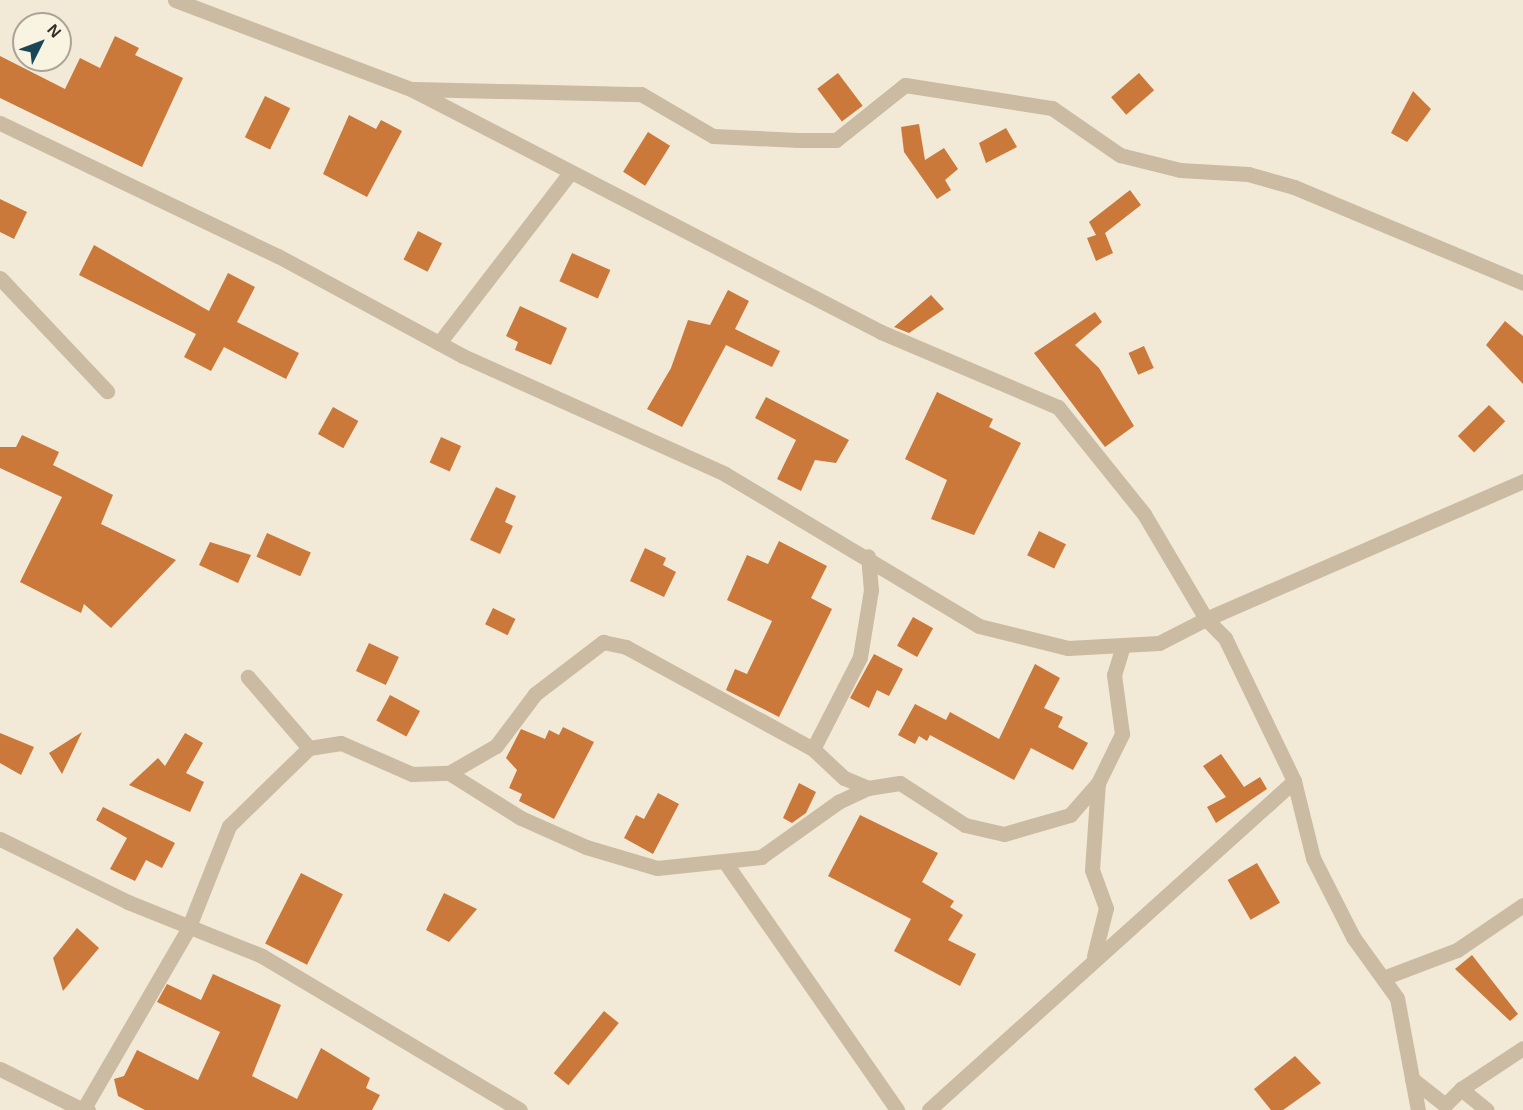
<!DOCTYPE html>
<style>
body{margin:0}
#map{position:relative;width:1523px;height:1110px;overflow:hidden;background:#f2ead6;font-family:Arial,sans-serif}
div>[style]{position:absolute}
.building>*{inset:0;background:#cb783b;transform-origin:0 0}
.minor>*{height:15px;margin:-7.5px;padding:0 7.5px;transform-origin:7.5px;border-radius:7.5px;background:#cabba2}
span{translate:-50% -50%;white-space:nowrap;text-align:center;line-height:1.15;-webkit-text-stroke:5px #f9f3e2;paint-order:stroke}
.north{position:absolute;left:12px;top:12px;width:60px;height:60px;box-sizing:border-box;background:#f9f3e2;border:2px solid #aaa396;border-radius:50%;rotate:48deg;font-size:16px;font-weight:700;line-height:24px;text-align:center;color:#342c25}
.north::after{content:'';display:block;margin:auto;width:21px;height:27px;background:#194757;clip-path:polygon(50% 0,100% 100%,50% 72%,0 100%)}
</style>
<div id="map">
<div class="building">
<div style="clip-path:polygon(115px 36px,139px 48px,135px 55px,183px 78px,142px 167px,0 98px,0 56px,65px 89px,80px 58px,100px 68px)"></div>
<div style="left:838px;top:73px;width:41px;height:26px;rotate:53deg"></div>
<div style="left:1139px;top:73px;width:23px;height:37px;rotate:49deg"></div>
<div style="clip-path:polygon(1413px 91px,1431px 109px,1407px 142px,1391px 133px)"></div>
<div style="left:265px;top:96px;width:28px;height:46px;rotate:26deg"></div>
<div style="clip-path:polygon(349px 115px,376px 129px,381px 120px,402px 131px,367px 197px,323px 174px)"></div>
<div style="clip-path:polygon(919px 124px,925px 160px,944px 148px,958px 169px,945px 180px,951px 190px,937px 199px,904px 152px,901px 127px)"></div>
<div style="clip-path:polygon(1006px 128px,1017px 147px,986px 163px,979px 143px)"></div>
<div style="left:648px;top:132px;width:26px;height:47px;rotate:32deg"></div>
<div style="clip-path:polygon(1130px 190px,1141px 205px,1105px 233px,1113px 253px,1096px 261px,1087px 238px,1096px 235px,1089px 222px)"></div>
<div style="clip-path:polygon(0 199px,27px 212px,14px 239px,0 232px)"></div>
<div style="left:418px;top:231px;width:27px;height:32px;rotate:27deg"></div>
<div style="clip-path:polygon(94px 245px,209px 311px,228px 273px,255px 287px,237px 322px,299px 353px,286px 379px,224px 347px,211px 371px,184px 357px,196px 334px,79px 275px)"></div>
<div style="left:572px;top:253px;width:42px;height:31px;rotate:24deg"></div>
<div style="clip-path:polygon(728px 290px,749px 301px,735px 329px,780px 351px,772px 367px,726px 345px,682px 427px,647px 409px,671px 368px,688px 320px,710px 325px)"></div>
<div style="clip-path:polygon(931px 295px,944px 309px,909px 333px,894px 327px)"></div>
<div style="clip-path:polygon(520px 306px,567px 328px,551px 365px,515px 350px,518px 342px,506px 336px)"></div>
<div style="clip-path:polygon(1095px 312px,1102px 322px,1075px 345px,1099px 368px,1134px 426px,1105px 447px,1034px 353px)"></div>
<div style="clip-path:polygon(1505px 321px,1523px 336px,1523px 384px,1486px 345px)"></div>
<div style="left:1144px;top:346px;width:24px;height:17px;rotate:66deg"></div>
<div style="clip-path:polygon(937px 392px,993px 419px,989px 427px,1021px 443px,974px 535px,931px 519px,947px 480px,905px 459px)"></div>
<div style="clip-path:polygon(766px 397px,849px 440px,836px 463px,815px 460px,801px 491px,777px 479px,796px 440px,755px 418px)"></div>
<div style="left:1489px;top:405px;width:23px;height:44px;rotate:45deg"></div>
<div style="left:333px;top:407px;width:29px;height:31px;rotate:29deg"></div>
<div style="clip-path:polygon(22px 435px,59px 452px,53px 465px,113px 495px,101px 524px,176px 560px,111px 628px,84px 604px,81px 613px,20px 582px,62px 497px,0 468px,0 447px,16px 447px)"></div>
<div style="left:441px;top:437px;width:22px;height:28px;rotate:24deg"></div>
<div style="clip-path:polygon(496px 487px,516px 496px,505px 522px,513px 526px,500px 554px,470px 540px)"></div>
<div style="left:1039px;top:531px;width:30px;height:27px;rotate:26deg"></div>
<div style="left:267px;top:533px;width:48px;height:26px;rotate:24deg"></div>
<div style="clip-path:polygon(779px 541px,827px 566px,811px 598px,832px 609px,779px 717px,726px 690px,735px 669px,747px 674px,772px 621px,727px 600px,747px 555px,768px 564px)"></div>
<div style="clip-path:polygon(210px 542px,251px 555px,238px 583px,199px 565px)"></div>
<div style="clip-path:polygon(645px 548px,666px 558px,663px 565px,676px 572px,664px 597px,630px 581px)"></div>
<div style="left:493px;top:608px;width:25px;height:18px;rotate:26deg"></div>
<div style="left:913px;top:617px;width:23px;height:33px;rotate:29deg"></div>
<div style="left:369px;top:643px;width:33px;height:31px;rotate:25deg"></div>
<div style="clip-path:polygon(874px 654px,903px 669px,889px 696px,877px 690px,869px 708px,850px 698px)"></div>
<div style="clip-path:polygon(1035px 664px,1060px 678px,1044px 708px,1063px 717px,1058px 727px,1088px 743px,1073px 770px,1031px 748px,1014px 780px,930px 735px,927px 741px,919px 736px,915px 744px,898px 735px,915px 704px,946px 720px,950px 712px,999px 739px)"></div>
<div style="left:390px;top:695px;width:34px;height:29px;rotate:28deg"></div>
<div style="clip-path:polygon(563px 727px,594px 742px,554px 819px,519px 801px,522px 794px,509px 788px,517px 770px,506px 758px,521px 729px,545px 739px,549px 730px,559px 735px)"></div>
<div style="clip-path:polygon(82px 732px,62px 774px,49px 753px)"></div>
<div style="clip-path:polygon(0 733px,34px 747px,21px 775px,0 763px)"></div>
<div style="clip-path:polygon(185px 733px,203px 743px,186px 773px,204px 782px,190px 812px,129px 785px,158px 758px,165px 766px)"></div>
<div style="clip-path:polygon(1221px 754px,1244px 787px,1260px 777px,1267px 789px,1216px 823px,1207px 807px,1226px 797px,1203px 766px)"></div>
<div style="clip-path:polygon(799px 783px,816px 792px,806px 813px,792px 823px,783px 818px)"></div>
<div style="clip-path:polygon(658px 793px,679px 804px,653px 854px,624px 838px,636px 815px,644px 819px)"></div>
<div style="clip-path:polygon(103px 807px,175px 843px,162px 868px,146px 860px,135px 881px,110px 869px,127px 838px,96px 820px)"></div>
<div style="clip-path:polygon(860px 815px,938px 853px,922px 882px,954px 901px,950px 907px,963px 915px,948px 940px,976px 954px,960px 986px,894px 951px,911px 919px,828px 876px)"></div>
<div style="left:1257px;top:863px;width:46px;height:34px;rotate:60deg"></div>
<div style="left:301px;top:873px;width:47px;height:79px;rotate:27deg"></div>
<div style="clip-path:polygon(444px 893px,477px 909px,449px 942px,426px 930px)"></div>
<div style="clip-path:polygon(77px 928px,99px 948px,63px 991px,53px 958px)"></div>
<div style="clip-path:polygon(1472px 955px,1518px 1014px,1510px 1021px,1455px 969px)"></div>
<div style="clip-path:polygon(213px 974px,281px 1005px,252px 1076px,297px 1099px,321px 1048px,370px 1078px,366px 1088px,380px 1095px,372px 1110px,145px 1110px,118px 1096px,114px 1079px,124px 1076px,137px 1050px,198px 1080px,220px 1032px,157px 1002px,167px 984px,201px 1000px)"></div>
<div style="left:604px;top:1011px;width:19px;height:80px;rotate:39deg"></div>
<div style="clip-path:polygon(1295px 1056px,1321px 1083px,1283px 1110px,1271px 1110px,1254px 1089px)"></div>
</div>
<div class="minor">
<div style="left:175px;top:0;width:252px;rotate:20.7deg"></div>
<div style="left:411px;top:89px;width:529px;rotate:27.34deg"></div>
<div style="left:881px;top:332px;width:192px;rotate:23deg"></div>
<div style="left:1058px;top:407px;width:137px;rotate:51.2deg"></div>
<div style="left:1144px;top:514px;width:122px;rotate:59.4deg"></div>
<div style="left:1206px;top:619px;width:346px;rotate:-23.5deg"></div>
<div style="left:414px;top:89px;width:227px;rotate:1.3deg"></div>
<div style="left:641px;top:94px;width:83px;rotate:30.3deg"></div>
<div style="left:713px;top:136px;width:85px;rotate:2.7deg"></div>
<div style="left:798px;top:140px;width:38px"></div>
<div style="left:836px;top:140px;width:88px;rotate:-38.6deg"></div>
<div style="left:905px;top:85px;width:149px;rotate:8.9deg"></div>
<div style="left:1052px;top:108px;width:83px;rotate:34.7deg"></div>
<div style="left:1120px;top:155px;width:62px;rotate:14deg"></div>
<div style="left:1180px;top:170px;width:68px;rotate:3.4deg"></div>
<div style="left:1248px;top:174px;width:48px;rotate:15.8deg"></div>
<div style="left:1294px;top:187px;width:248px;rotate:22.7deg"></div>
<div style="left:0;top:123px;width:308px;rotate:25.6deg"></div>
<div style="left:278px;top:256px;width:210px;rotate:28.4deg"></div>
<div style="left:463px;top:356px;width:287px;rotate:24.2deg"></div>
<div style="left:725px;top:474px;width:296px;rotate:30.9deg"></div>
<div style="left:979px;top:626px;width:92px;rotate:13.9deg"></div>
<div style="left:1068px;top:648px;width:91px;rotate:-3.1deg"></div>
<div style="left:1159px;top:643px;width:53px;rotate:-27.1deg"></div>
<div style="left:1206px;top:619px;width:27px;rotate:45deg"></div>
<div style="left:1225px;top:638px;width:159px;rotate:64.2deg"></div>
<div style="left:1294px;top:781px;width:491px;rotate:138deg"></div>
<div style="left:0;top:278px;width:156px;rotate:46.6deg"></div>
<div style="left:439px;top:343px;width:215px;rotate:-52.4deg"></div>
<div style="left:309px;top:748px;width:32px;rotate:-9deg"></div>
<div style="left:341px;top:743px;width:77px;rotate:23.6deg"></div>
<div style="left:412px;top:774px;width:37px;rotate:-2deg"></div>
<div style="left:449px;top:773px;width:54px;rotate:-29.9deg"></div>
<div style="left:496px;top:746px;width:65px;rotate:-53.1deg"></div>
<div style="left:535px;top:694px;width:86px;rotate:-37.4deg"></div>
<div style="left:603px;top:642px;width:24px;rotate:12deg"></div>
<div style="left:626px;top:647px;width:213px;rotate:28.6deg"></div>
<div style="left:449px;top:773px;width:85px;rotate:32deg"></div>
<div style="left:521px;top:818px;width:71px;rotate:24deg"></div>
<div style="left:586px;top:847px;width:74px;rotate:16.5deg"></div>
<div style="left:657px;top:868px;width:105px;rotate:-6deg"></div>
<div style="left:761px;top:857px;width:95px;rotate:-35.5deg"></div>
<div style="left:838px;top:802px;width:33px;rotate:-25deg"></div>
<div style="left:868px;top:788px;width:32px;rotate:-9deg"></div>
<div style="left:900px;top:783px;width:77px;rotate:32.9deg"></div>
<div style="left:965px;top:825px;width:40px;rotate:13deg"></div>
<div style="left:1004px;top:834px;width:69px;rotate:-16.1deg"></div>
<div style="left:1070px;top:815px;width:43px;rotate:-48.8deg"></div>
<div style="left:1098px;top:783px;width:55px;rotate:-63.9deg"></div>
<div style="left:1122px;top:734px;width:60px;rotate:-97.7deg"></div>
<div style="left:1114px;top:675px;width:31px;rotate:-73deg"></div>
<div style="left:1294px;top:781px;width:79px;rotate:76.1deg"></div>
<div style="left:1313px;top:858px;width:89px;rotate:63.1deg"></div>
<div style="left:1353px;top:937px;width:75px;rotate:54.2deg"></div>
<div style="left:1397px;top:998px;width:114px;rotate:79.4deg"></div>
<div style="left:868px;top:788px;width:26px;rotate:-157deg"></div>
<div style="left:844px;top:778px;width:42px;rotate:-136.9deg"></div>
<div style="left:813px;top:749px;width:103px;rotate:-62.9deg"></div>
<div style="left:860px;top:657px;width:68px;rotate:-80.7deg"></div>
<div style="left:871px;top:590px;width:34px;rotate:-95deg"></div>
<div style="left:0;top:839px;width:143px;rotate:26.2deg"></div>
<div style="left:128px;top:902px;width:144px;rotate:21.9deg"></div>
<div style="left:262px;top:956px;width:300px;rotate:30.8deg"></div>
<div style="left:727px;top:865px;width:298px;rotate:55.2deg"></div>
<div style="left:1094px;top:956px;width:49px;rotate:-76deg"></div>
<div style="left:1106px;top:908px;width:40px;rotate:-110.2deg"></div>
<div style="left:1092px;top:870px;width:87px;rotate:-86.1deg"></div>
<div style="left:1383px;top:978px;width:79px;rotate:-20.7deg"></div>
<div style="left:1457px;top:950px;width:80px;rotate:-34.3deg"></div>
<div style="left:0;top:1069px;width:93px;rotate:26.3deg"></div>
<div style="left:1412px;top:1079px;width:42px;rotate:38.2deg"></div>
<div style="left:1445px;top:1105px;width:23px;rotate:-45deg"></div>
<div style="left:1461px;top:1089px;width:33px;rotate:39deg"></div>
<div style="left:1461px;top:1089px;width:74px;rotate:-33.5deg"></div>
<div style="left:88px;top:1110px;width:4px;rotate:-153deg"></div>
<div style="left:84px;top:1108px;width:207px;rotate:-59.8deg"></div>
<div style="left:188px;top:929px;width:111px;rotate:-68.3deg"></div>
<div style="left:229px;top:826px;width:112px;rotate:-44.3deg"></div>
<div style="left:309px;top:748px;width:94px;rotate:-130.7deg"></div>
</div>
<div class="north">N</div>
</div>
